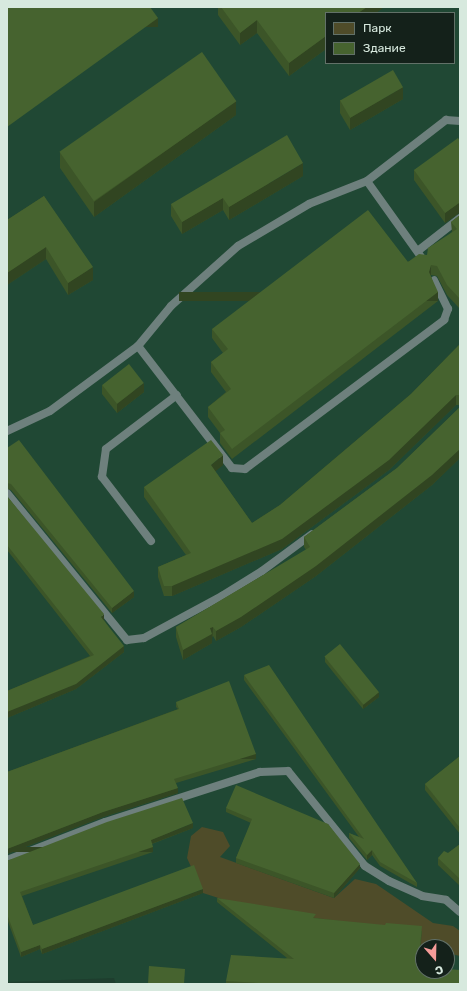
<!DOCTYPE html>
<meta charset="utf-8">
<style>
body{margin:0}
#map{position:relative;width:467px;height:991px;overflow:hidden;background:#1e3e2e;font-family:Rubik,sans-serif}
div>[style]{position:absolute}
.built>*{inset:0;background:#204834}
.green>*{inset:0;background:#4f4c29}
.service>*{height:8px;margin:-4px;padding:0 4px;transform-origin:4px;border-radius:4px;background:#6e807d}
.wall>*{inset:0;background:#3c5528}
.shaded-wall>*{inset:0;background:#314521;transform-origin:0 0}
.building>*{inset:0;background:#46632f;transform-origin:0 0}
span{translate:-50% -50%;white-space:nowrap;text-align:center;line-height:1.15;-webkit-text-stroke:3px #14211a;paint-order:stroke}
.frame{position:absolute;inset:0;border:8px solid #d7e9de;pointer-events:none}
.legend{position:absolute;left:325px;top:12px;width:130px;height:52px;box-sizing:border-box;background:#14211a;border:1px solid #627168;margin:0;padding:5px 7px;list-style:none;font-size:12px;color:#d7e9de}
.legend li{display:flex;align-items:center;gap:8px;height:20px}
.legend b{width:20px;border:1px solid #627168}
.north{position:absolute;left:415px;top:939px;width:40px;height:40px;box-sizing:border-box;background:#14211a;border:1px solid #627168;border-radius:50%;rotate:160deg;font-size:11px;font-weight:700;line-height:16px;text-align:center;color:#d7e9de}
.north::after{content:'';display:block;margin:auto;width:14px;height:18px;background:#f59b98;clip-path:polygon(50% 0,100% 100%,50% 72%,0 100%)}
</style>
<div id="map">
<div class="built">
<div style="clip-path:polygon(evenodd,7px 7px,460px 7px,460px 984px,116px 984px,114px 978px,7px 982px,7px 7px,326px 13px,454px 13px,454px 63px,326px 63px,326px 13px,7px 7px,423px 947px,447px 947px,447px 971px,423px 971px,423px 947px)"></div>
</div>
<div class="green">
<div style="clip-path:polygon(202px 827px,223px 832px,230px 846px,220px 857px,334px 898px,355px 879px,376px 884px,433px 923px,453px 926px,460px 931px,460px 956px,447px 953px,447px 947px,420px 946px,421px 931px,286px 920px,203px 893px,187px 858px,191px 836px)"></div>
</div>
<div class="service">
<div style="left:367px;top:181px;width:100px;rotate:-37.7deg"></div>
<div style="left:446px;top:120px;width:14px;rotate:4deg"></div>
<div style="left:419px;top:250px;width:52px;rotate:-38deg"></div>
<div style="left:424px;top:261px;width:98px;rotate:-125.5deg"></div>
<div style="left:367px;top:181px;width:62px;rotate:158.4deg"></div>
<div style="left:309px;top:204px;width:82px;rotate:149.4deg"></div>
<div style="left:238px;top:246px;width:90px;rotate:138.2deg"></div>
<div style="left:171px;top:306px;width:52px;rotate:129.5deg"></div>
<div style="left:138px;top:346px;width:154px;rotate:52.4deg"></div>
<div style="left:232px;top:468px;width:13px;rotate:4deg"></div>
<div style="left:245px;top:469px;width:249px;rotate:-36.8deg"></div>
<div style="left:444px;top:320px;width:12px;rotate:-70deg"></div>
<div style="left:448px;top:309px;width:32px;rotate:-116deg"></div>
<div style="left:7px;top:431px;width:47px;rotate:-24.9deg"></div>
<div style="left:50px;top:411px;width:109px;rotate:-36.5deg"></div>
<div style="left:7px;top:493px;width:190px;rotate:50.8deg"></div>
<div style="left:127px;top:640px;width:17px;rotate:-7deg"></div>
<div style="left:144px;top:638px;width:89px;rotate:-28.3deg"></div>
<div style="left:222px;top:596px;width:47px;rotate:-32deg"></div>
<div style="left:262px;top:571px;width:62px;rotate:-36.5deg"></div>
<div style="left:151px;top:541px;width:81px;rotate:-127.4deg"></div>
<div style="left:102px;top:477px;width:28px;rotate:-82deg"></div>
<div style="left:106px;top:449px;width:89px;rotate:-37.3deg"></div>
<div style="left:7px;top:860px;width:105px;rotate:-21.2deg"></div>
<div style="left:105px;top:822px;width:163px;rotate:-17.9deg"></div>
<div style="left:260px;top:772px;width:28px;rotate:-2deg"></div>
<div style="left:288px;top:771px;width:122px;rotate:51deg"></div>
<div style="left:365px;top:866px;width:28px;rotate:32deg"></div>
<div style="left:389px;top:881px;width:36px;rotate:24deg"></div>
<div style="left:422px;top:896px;width:24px;rotate:9deg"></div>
<div style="left:446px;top:900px;width:18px;rotate:41deg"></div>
</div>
<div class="wall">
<div style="clip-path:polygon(218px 7px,384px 7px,289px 76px,257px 33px,240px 45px,218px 15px)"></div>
<div style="clip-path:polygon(403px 99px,350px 130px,340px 113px,340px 100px)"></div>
<div style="clip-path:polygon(236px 115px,94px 217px,60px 168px,60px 153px)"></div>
<div style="clip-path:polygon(460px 141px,460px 213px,459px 213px,445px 223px,414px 180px,414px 170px)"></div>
<div style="clip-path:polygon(303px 176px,229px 220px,223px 210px,182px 234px,171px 216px,171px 204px)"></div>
<div style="clip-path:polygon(44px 196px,93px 280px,68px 295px,46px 259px,7px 285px,7px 220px)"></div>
<div style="clip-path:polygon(460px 215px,460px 309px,447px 295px,437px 276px,431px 275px,431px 276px,438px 301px,232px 459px,220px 443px,220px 433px,208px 417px,208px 407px,226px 392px,211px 372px,211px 362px,223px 353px,212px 338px,212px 329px,427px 255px,452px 232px,451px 222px)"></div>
<div style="clip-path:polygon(460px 344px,460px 405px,456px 405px,389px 470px,282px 549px,172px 596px,164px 596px,158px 577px,158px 567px,186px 555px,144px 497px,144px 487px,223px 465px,215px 471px,252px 523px,280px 505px,411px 394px)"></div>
<div style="clip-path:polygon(102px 385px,144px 392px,117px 413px,102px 394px)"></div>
<div style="clip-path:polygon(460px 407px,460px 458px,432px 485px,316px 576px,241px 627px,216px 641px,213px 636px,212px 637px,212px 643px,183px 660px,176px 637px,176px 627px,306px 550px,304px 547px,304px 537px,397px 468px)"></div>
<div style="clip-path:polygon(7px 448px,134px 597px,112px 613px,11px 490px,7px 489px)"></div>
<div style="clip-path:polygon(7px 496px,104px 620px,124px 652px,76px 689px,7px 718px,7px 691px,90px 656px,7px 550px)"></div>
<div style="clip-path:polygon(325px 657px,379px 697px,363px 709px,325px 662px)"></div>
<div style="clip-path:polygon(244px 675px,417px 883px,417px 887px,380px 866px,372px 855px,367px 860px,349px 838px,349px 833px,359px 837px,244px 680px)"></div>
<div style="clip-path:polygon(176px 702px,256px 759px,176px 783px,178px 793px,103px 817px,7px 854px,7px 772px,178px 709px,176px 707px)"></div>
<div style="clip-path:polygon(460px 756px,460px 834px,425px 790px,425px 784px)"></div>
<div style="clip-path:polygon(226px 808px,328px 824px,360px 868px,334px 898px,236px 863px,236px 858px,251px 823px,226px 812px)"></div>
<div style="clip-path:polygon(193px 828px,152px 844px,153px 852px,22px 896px,33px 925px,203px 893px,42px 954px,40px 949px,21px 957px,7px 919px,7px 860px,9px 860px)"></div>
<div style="clip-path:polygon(460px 844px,460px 886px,438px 865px,438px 858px,448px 853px)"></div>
<div style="clip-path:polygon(217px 898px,316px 918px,422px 931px,419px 967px,460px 984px,226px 984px,226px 981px,287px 958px,217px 902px)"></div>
</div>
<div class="shaded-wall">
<div style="clip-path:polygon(367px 7px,384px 7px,376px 13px,358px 13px)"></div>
<div style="left:158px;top:18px;width:9px;height:186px;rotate:90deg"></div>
<div style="clip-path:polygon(257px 20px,257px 33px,240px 45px,240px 33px)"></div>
<div style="clip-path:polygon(326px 36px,326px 49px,289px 76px,289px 63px)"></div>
<div style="clip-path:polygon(403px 87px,403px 99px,350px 130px,350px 118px)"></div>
<div style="clip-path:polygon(236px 101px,236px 115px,94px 217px,94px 202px)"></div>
<div style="clip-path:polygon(303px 163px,303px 176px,229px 220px,229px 207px)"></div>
<div style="clip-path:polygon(223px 198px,223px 210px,182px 234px,182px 222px)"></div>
<div style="clip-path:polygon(459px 203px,459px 213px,445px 223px,445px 213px)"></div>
<div style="clip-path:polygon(46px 247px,46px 259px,7px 285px,7px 273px)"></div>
<div style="clip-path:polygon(431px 265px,431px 275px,429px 282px,429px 272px)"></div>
<div style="clip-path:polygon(93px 267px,93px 280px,68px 295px,68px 283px)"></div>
<div style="left:438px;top:292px;width:9px;height:259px;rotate:90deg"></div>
<div style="clip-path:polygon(144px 383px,144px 392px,117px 413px,117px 404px)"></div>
<div style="clip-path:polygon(456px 395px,456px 405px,389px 470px,282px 549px,172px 596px,172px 586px)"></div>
<div style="clip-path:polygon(460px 449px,460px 458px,432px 485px,316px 576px,241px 627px,216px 641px,216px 631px)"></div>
<div style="clip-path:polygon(223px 455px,223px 465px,211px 475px,211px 465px)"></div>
<div style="clip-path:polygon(134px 591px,134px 597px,112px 613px,112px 608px)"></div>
<div style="clip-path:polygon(104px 614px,104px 620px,101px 622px,101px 617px)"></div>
<div style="clip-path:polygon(213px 627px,212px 643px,183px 660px,183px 650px,210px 628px)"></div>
<div style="clip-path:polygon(124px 646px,124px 652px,76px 689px,7px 718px,7px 712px)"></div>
<div style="clip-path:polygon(379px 692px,379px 697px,363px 709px,363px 704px)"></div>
<div style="left:256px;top:754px;width:5px;height:86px;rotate:90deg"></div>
<div style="clip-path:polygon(178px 788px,178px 793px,103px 817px,7px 854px,7px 849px,103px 812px)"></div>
<div style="clip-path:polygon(193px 823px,193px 828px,151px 844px,151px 840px)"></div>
<div style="left:153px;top:847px;width:5px;height:140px;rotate:90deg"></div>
<div style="clip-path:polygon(372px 850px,372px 855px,367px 860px,367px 855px)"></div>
<div style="clip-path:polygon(360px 864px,360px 868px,334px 898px,334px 893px)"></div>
<div style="clip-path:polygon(203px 889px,203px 893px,42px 954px,42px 949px)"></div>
<div style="clip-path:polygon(40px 945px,40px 949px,21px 957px,21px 952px)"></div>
</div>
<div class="building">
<div style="clip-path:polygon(7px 7px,150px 7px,158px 18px,7px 127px)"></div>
<div style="clip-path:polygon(221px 7px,367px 7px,358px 13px,326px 13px,326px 36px,289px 63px,257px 20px,240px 33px)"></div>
<div style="left:202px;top:52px;width:60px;height:174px;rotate:55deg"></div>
<div style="left:393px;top:70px;width:20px;height:61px;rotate:60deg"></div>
<div style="clip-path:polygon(287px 135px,303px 163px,229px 207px,223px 198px,182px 222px,171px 204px)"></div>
<div style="clip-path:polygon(458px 138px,460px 141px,460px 203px,459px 203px,445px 213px,414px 170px)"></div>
<div style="clip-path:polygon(44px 196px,93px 267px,68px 283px,46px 247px,7px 273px,7px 220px)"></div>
<div style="clip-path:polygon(368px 210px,408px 262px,419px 254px,427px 255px,428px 248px,457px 229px,451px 222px,460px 215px,460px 299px,447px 285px,437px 266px,431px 265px,429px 272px,438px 292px,232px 449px,220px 433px,225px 430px,208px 407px,231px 389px,211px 362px,228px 349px,212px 329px)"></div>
<div style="clip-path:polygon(460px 344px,460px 395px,456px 395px,389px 460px,282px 539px,172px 586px,164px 586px,158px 567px,191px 553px,144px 487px,211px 440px,223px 455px,211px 465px,252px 523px,280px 505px,411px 394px)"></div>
<div style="left:129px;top:364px;width:24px;height:34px;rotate:52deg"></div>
<div style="clip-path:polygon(460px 407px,460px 449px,432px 475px,316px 566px,241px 617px,216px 631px,213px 627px,210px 628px,212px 634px,183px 650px,176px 627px,310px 547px,304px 537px,397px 468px)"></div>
<div style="clip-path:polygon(19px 440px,134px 591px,112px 608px,11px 484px,7px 483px,7px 448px)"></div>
<div style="clip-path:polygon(7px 496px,104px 614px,101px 617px,124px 646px,76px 684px,7px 712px,7px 691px,94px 655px,7px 545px)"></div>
<div style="left:340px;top:644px;width:62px;height:20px;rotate:51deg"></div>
<div style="clip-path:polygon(269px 665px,417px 883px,380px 862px,372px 850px,367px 855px,349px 833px,364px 839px,244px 675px)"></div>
<div style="clip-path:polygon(229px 681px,256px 754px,174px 779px,178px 788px,103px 812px,7px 849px,7px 772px,179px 709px,176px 702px)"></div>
<div style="clip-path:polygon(460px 756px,460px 828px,425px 784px)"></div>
<div style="clip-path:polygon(236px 785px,328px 824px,360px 864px,334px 893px,236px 858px,252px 819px,226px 808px)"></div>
<div style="clip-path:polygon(182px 798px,193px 823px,151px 840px,153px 847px,20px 892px,33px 925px,194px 865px,203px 889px,42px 949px,40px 945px,21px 952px,7px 914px,7px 860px,9px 860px,107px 822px)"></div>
<div style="clip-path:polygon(460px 844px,460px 879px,438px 858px,444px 851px,448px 853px)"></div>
<div style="clip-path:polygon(217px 898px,316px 914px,313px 918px,385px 925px,386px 923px,422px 926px,418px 967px,423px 968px,423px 971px,447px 971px,447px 969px,460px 970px,460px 984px,275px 984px,226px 981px,231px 955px,294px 959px)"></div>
<div style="clip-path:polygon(149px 966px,185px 969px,184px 984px,148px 984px)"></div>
</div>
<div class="frame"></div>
<ul class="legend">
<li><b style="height:11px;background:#4f4c29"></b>Парк</li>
<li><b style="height:11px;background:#46632f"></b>Здание</li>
</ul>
<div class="north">С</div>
</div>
